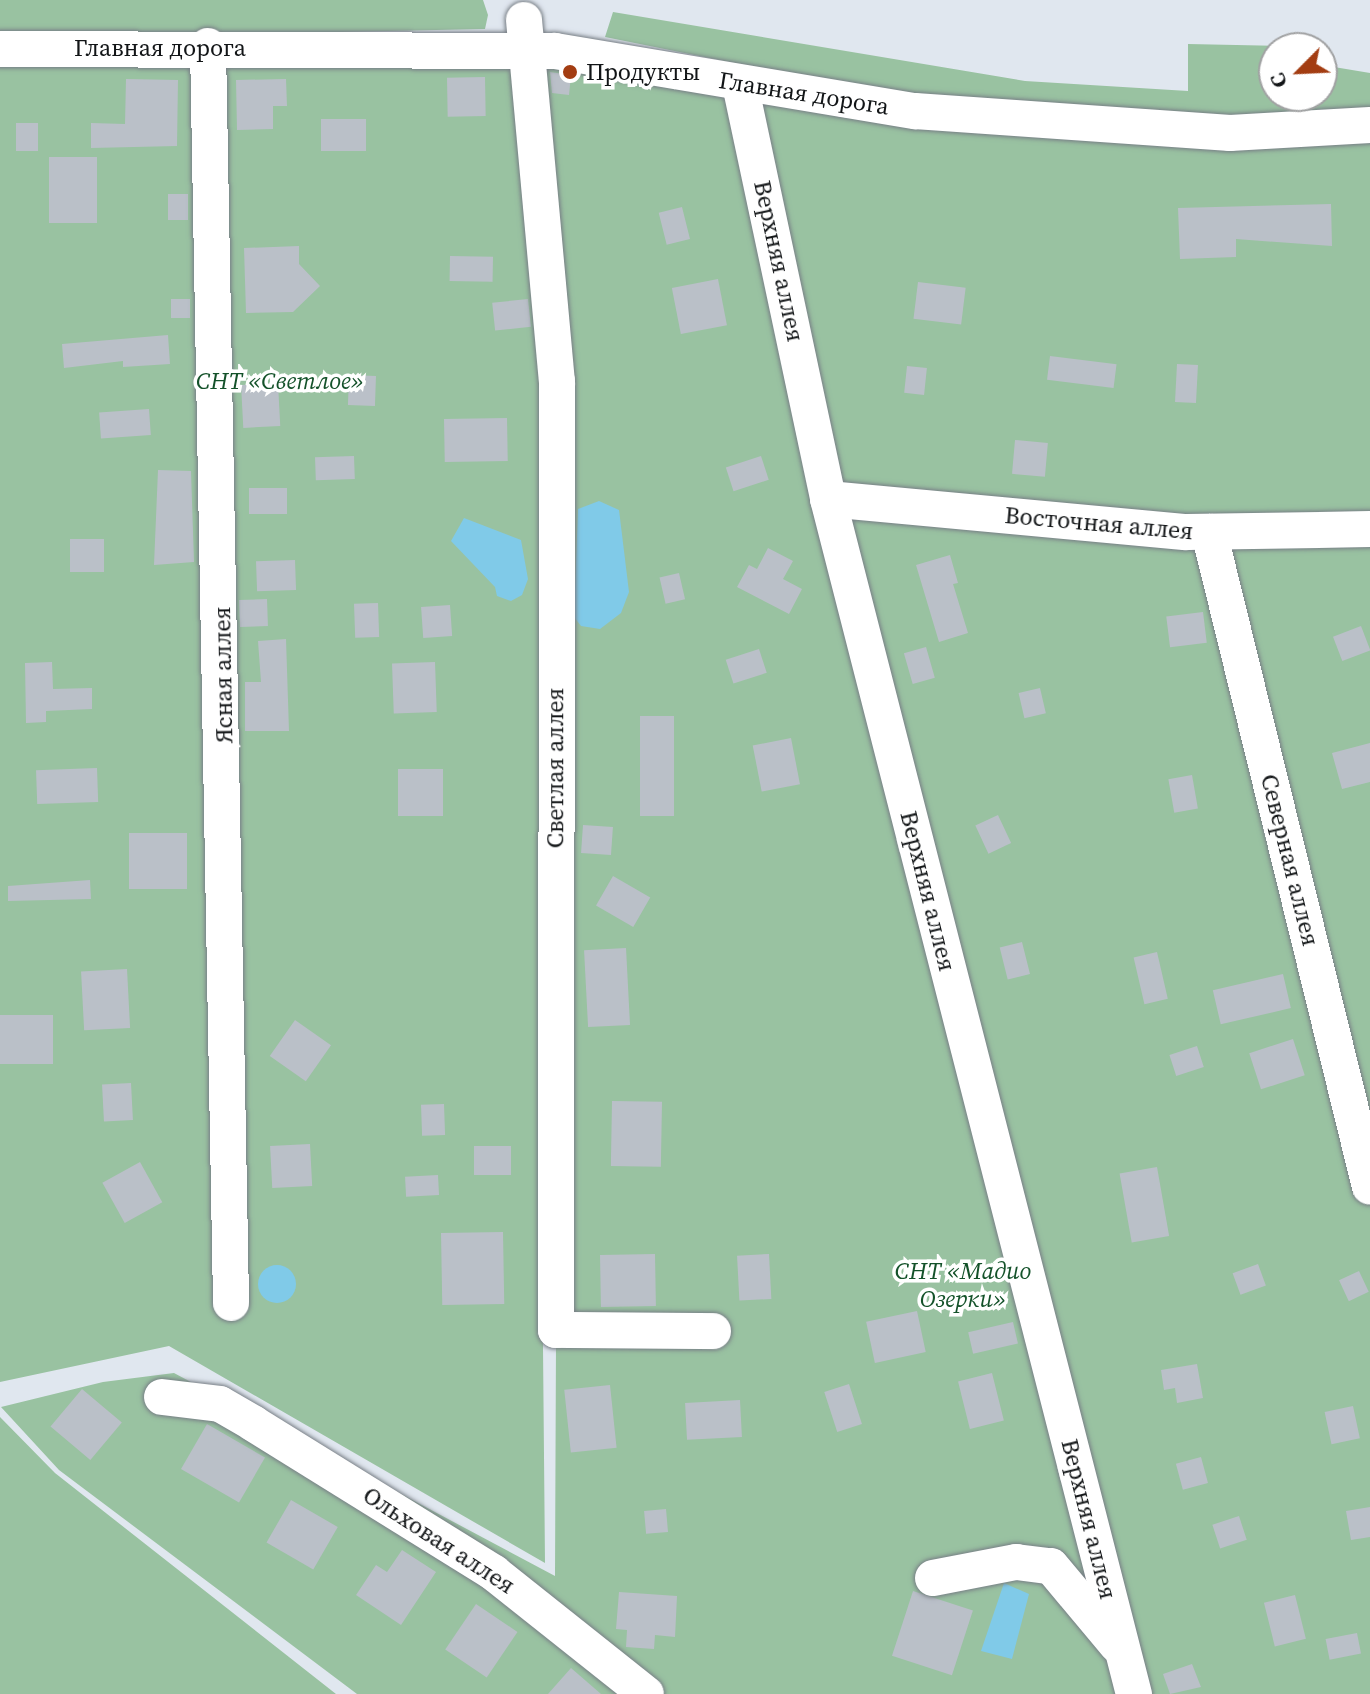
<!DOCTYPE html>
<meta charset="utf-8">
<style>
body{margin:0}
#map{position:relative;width:1370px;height:1694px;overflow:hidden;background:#e0e7ef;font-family:"Source Serif 4",serif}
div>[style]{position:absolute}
.green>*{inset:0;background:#99c2a1}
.water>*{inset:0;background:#80cae8}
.round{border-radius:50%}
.building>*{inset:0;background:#bac0c8;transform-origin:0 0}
.roads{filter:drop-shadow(0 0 2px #787f86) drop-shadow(0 0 2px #787f86)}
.minor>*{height:36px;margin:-18px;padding:0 18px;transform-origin:18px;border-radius:18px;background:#fff}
.dots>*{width:22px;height:22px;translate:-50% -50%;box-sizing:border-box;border:4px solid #fff;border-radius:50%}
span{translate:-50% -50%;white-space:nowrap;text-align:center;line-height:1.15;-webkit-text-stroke:7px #fff;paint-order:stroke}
.street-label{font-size:24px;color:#121517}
.poi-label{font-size:24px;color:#121517}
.left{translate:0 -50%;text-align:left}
.park-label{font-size:24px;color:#14522a;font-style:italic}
.north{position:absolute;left:1258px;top:32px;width:80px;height:80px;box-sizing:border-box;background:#fff;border:2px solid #a0a1a2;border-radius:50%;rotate:246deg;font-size:22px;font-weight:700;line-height:32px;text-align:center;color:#121517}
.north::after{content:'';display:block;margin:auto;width:28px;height:36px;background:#a33d12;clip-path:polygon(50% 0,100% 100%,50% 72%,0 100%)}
</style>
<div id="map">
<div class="green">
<div style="clip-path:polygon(0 0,483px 0,488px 15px,485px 29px,0 39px)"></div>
<div style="clip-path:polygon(613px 12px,1025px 81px,1188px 91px,1188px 44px,1289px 46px,1274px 48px,1274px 96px,1322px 96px,1322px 65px,1370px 73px,1370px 1694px,357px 1694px,59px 1470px,1px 1407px,103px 1382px,174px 1373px,555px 1576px,560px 410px,539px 916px,545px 1563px,169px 1346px,0 1382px,0 63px,555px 51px,986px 111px,1230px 122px,912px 99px,605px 37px)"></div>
<div style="clip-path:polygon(0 1417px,55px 1473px,336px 1694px,0 1694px)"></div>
</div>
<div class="water">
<div style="clip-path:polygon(599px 501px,619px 510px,629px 592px,621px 613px,600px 629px,581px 626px,574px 617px,578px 509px)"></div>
<div style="clip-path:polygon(464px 518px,521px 540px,528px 579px,522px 595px,511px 601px,497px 596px,495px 587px,451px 541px)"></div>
<div class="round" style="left:258px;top:1265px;width:38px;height:38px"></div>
<div style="clip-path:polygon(1004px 1583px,1029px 1594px,1012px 1659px,981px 1651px)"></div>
</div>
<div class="building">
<div style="clip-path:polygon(550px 72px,571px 75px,569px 95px,552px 93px)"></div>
<div style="left:485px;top:77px;width:39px;height:38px;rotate:89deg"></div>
<div style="clip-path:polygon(126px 79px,178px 80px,177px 146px,91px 148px,91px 123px,125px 124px)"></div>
<div style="clip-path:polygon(286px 79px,287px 106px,273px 106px,273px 129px,237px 130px,236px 80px)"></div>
<div style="left:321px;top:119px;width:45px;height:32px"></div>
<div style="left:38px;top:123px;width:28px;height:22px;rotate:90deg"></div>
<div style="left:49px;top:157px;width:48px;height:66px"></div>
<div style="left:168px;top:194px;width:20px;height:26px"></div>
<div style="clip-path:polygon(1331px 204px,1332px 246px,1236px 239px,1236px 257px,1180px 259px,1178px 208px)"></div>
<div style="left:682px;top:207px;width:33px;height:24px;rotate:76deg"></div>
<div style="clip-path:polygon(299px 246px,299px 264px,320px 286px,293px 312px,246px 313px,244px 248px)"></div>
<div style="left:450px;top:256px;width:43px;height:25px;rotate:1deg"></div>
<div style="left:718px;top:279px;width:47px;height:47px;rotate:79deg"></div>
<div style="left:918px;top:282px;width:48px;height:37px;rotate:7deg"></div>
<div style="left:171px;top:299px;width:19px;height:19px"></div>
<div style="left:528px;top:299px;width:28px;height:36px;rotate:84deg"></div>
<div style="clip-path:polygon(168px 335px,170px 364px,123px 367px,123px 361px,64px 368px,62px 344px)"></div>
<div style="left:1050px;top:356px;width:67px;height:24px;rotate:7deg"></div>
<div style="left:1177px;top:364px;width:21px;height:38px;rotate:3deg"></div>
<div style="left:907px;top:366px;width:20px;height:27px;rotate:6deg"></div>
<div style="left:349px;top:375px;width:27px;height:30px;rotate:2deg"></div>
<div style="left:278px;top:383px;width:43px;height:37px;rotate:87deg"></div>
<div style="left:149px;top:409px;width:26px;height:50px;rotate:86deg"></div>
<div style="left:507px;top:418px;width:43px;height:63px;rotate:89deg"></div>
<div style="left:1015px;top:440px;width:33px;height:34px;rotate:5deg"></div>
<div style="left:354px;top:456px;width:23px;height:39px;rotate:88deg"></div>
<div style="left:761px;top:456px;width:25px;height:37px;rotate:72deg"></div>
<div style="clip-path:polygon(158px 470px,191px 471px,194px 562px,154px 565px)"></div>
<div style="left:249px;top:488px;width:38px;height:26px"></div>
<div style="left:70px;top:539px;width:34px;height:33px"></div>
<div style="clip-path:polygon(768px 548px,793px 561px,783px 579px,802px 589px,789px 614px,737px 587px,749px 565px,757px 569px)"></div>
<div style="clip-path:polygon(950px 555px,958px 583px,953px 584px,968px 633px,939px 642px,916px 565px)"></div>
<div style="left:295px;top:560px;width:30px;height:39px;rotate:88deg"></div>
<div style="left:679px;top:573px;width:27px;height:20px;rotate:77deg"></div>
<div style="left:267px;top:599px;width:27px;height:28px;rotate:88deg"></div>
<div style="left:378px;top:603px;width:34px;height:24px;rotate:88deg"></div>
<div style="left:450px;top:605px;width:31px;height:29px;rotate:86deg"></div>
<div style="left:1203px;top:612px;width:31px;height:37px;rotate:83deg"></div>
<div style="left:1361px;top:626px;width:26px;height:30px;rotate:69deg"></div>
<div style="clip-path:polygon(286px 639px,289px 731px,245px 731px,245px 682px,261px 682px,258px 641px)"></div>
<div style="left:926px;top:647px;width:32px;height:23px;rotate:74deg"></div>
<div style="left:759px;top:649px;width:25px;height:35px;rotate:72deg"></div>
<div style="clip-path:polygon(52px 662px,53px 689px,92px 688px,92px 709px,46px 711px,46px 722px,26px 723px,25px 663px)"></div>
<div style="left:435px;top:662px;width:50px;height:43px;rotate:88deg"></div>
<div style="left:1040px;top:688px;width:26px;height:22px;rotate:77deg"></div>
<div style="left:640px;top:716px;width:34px;height:100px"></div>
<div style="left:791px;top:738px;width:47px;height:39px;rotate:79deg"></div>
<div style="clip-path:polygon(1370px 743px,1370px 782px,1342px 789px,1332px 753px)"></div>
<div style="left:97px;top:768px;width:34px;height:61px;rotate:88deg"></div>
<div style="left:398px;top:769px;width:45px;height:47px"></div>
<div style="left:1192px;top:775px;width:34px;height:24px;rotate:80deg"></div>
<div style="left:998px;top:815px;width:31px;height:25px;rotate:65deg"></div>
<div style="left:583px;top:825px;width:30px;height:28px;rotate:4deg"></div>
<div style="left:187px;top:833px;width:56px;height:58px;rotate:90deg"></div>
<div style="left:613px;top:876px;width:43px;height:34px;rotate:30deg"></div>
<div style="clip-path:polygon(90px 880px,91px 899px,8px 901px,8px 886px)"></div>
<div style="left:1022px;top:942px;width:33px;height:23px;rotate:76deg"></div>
<div style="left:626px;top:948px;width:77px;height:42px;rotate:87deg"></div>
<div style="left:1157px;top:952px;width:48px;height:24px;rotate:77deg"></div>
<div style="left:127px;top:969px;width:59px;height:46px;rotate:87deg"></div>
<div style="left:1283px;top:974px;width:35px;height:72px;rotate:77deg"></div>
<div style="left:0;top:1015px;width:53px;height:49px"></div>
<div style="left:295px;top:1020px;width:44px;height:44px;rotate:35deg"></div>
<div style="left:1293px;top:1039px;width:38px;height:46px;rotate:72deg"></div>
<div style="left:1197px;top:1046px;width:22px;height:29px;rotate:72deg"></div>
<div style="left:131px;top:1083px;width:37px;height:29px;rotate:87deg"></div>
<div style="left:612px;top:1101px;width:50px;height:65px;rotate:1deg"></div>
<div style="left:444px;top:1104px;width:31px;height:23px;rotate:88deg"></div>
<div style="left:310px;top:1144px;width:42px;height:40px;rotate:87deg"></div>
<div style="left:474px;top:1146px;width:37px;height:29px"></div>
<div style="left:140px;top:1162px;width:46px;height:43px;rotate:61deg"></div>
<div style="left:1157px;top:1167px;width:70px;height:38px;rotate:80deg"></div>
<div style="left:438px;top:1175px;width:20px;height:33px;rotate:87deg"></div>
<div style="left:503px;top:1232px;width:72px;height:62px;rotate:89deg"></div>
<div style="left:655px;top:1254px;width:52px;height:55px;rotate:89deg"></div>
<div style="left:769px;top:1254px;width:45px;height:32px;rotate:87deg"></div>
<div style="left:1258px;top:1264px;width:23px;height:27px;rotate:70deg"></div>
<div style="left:1359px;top:1271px;width:23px;height:22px;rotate:65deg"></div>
<div style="left:917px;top:1311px;width:42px;height:52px;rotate:78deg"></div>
<div style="left:1013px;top:1322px;width:22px;height:46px;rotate:77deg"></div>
<div style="clip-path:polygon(1197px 1364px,1203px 1398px,1177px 1403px,1175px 1388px,1164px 1390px,1161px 1370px)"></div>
<div style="left:992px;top:1373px;width:49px;height:35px;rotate:76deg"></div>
<div style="left:849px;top:1384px;width:42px;height:26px;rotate:72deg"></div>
<div style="left:610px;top:1385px;width:63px;height:46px;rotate:84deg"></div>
<div style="left:82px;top:1389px;width:52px;height:49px;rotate:40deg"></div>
<div style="left:740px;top:1400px;width:37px;height:55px;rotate:87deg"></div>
<div style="left:1353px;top:1406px;width:33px;height:29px;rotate:78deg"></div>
<div style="left:207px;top:1424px;width:67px;height:52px;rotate:30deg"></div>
<div style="left:1201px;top:1457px;width:27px;height:26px;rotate:75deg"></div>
<div style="left:291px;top:1500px;width:54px;height:49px;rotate:30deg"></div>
<div style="clip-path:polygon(1370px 1507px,1370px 1537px,1351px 1540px,1346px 1511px)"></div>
<div style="left:666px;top:1509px;width:23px;height:22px;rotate:85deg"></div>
<div style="left:1239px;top:1516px;width:25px;height:28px;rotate:72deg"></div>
<div style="clip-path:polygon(402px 1550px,436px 1572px,401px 1625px,356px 1595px,376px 1565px,387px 1572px)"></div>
<div style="left:913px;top:1591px;width:63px;height:68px;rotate:18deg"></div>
<div style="clip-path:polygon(619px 1592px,677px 1596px,675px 1637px,655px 1635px,654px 1649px,626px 1647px,627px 1630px,616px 1629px)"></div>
<div style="left:1295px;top:1595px;width:45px;height:32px;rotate:76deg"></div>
<div style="left:476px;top:1604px;width:50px;height:55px;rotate:34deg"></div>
<div style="left:1357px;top:1633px;width:21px;height:32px;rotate:79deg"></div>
<div style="clip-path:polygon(1192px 1664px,1201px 1687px,1170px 1694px,1163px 1674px)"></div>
<div style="clip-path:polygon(571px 1668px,601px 1694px,548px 1694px)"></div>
</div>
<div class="roads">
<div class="minor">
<div style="left:524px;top:20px;width:363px;rotate:84.8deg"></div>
<div style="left:557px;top:381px;width:949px;rotate:90.06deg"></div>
<div style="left:556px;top:1330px;width:157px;rotate:0.4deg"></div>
<div style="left:208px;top:46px;width:1257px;rotate:88.95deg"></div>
<div style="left:0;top:49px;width:555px;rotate:0.21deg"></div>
<div style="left:555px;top:51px;width:365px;rotate:9.5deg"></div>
<div style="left:915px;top:111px;width:316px;rotate:4deg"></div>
<div style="left:1230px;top:133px;width:140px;rotate:-3.3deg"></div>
<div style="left:740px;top:84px;width:424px;rotate:78deg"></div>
<div style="left:828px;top:499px;width:1234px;rotate:75.64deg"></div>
<div style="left:828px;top:499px;width:360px;rotate:5.3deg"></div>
<div style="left:1186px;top:532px;width:184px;rotate:-0.9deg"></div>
<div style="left:1209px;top:532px;width:674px;rotate:76.19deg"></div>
<div style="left:162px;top:1397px;width:58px;rotate:6.9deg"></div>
<div style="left:220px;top:1404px;width:39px;rotate:30deg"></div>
<div style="left:254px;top:1424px;width:282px;rotate:31.8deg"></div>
<div style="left:494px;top:1573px;width:194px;rotate:38.5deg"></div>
<div style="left:933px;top:1578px;width:85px;rotate:-10.9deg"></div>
<div style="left:1016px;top:1562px;width:35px;rotate:7deg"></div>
<div style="left:1051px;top:1566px;width:103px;rotate:50.1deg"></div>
</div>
</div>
<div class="dots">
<div style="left:570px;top:72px;background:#a33d12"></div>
</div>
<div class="street-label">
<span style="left:160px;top:48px">Главная дорога</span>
<span style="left:804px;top:93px;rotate:9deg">Главная дорога</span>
<span style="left:779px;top:261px;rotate:78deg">Верхняя аллея</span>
<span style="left:1099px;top:523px;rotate:5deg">Восточная аллея</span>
<span style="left:223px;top:675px;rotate:-91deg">Ясная аллея</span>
<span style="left:555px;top:768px;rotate:-90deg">Светлая аллея</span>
<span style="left:1290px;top:860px;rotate:76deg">Северная аллея</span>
<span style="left:928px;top:891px;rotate:76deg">Верхняя аллея</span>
<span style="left:1089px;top:1519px;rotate:76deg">Верхняя аллея</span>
<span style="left:439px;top:1540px;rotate:33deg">Ольховая аллея</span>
</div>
<div class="poi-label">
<span class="left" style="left:586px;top:72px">Продукты</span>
</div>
<div class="park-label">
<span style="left:280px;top:381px">СНТ «Светлое»</span>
<span style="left:963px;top:1285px">СНТ «Мадио<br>Озерки»</span>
</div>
<div class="north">С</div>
</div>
